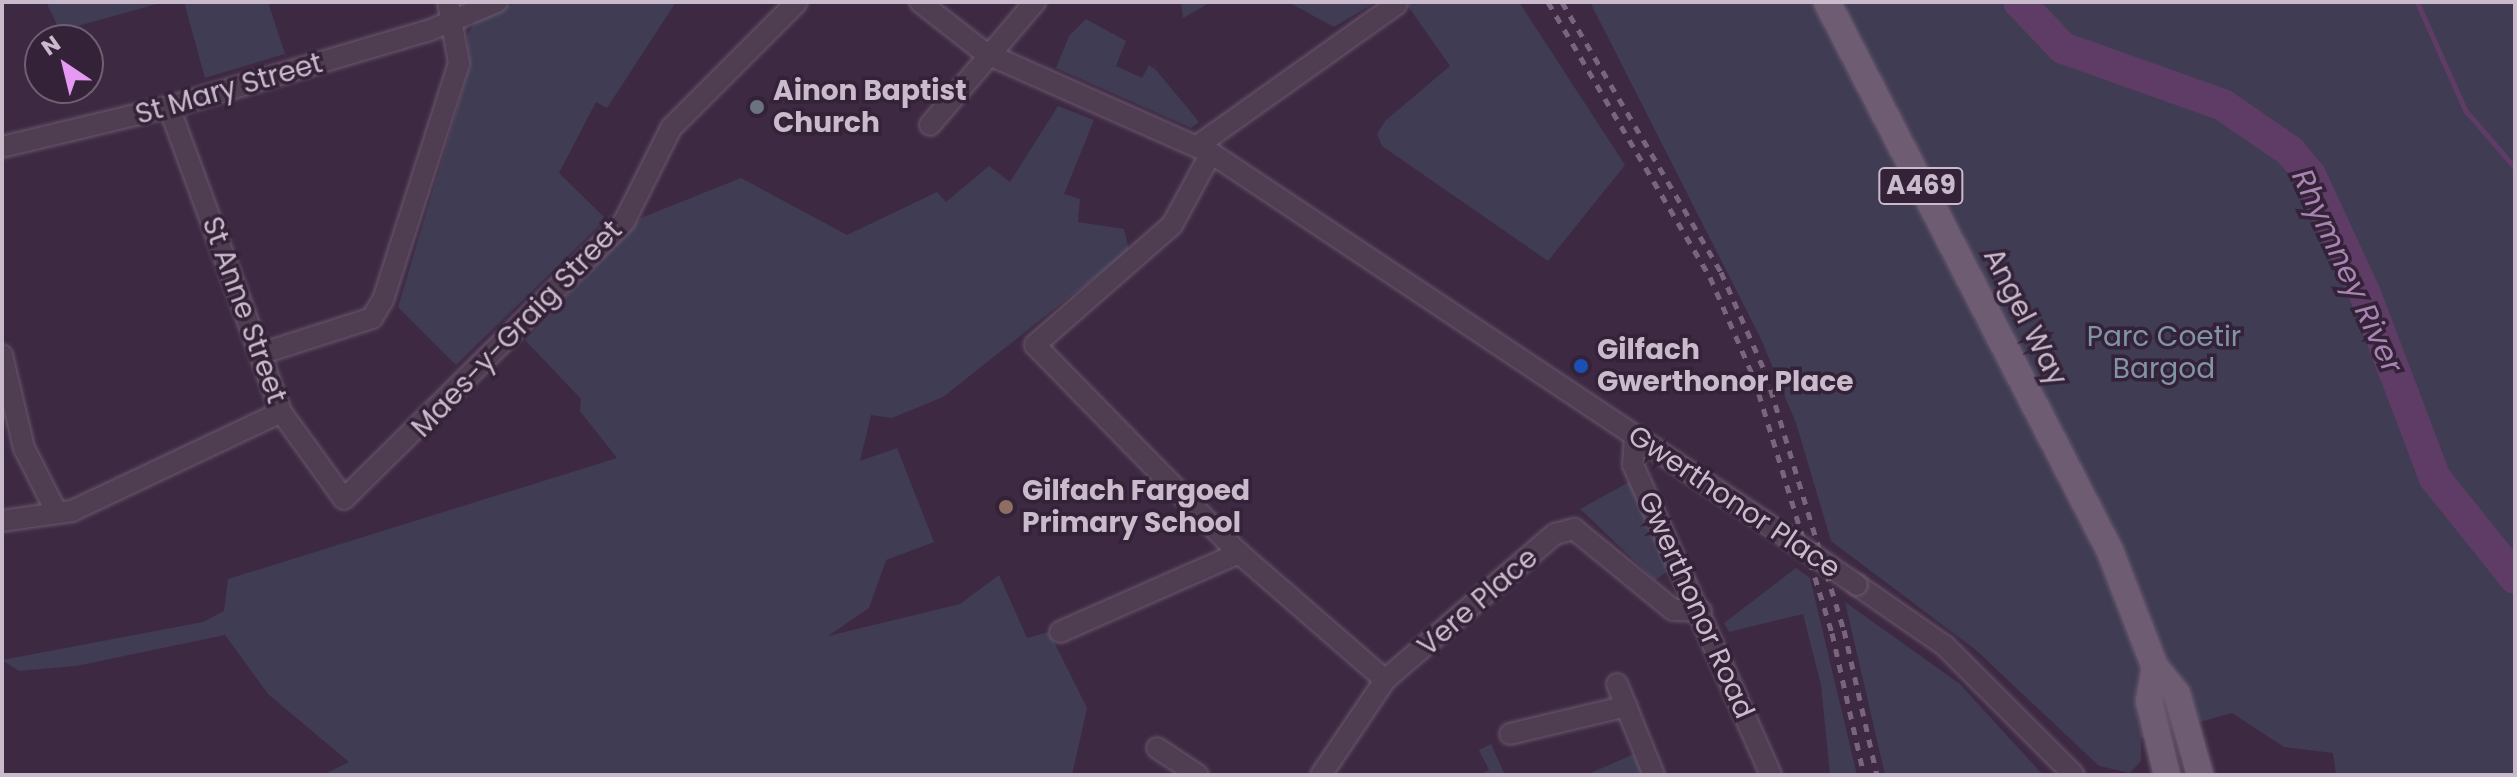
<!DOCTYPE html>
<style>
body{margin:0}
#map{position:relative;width:2517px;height:777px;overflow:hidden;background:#3e2943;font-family:Poppins,sans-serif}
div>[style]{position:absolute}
.green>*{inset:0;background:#3f3c54}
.stream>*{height:5px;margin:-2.5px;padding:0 2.5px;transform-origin:2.5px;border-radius:2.5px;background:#5f3c66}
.river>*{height:32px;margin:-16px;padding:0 16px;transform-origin:16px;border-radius:16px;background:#5f3c66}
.roads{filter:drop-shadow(0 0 2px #6a596d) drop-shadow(0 0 2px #6a596d)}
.minor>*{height:20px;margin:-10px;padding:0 10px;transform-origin:10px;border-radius:10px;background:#4f3d52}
.major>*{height:26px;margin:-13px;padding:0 13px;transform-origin:13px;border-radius:13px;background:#6e5c72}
.rail>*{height:5px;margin-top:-2.5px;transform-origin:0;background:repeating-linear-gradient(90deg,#7a657e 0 8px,transparent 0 16px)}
.bridges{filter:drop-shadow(0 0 2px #6a596d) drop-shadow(0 0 2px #6a596d)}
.minor-bridge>*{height:20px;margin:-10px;padding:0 10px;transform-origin:10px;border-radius:10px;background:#4f3d52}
.dots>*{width:22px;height:22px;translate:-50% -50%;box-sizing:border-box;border:4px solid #342238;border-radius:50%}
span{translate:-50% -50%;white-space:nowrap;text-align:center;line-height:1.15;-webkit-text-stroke:7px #342238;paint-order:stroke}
.shield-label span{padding:2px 6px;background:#342238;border:2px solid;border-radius:6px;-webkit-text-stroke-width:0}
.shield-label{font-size:26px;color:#cabbcc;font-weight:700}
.street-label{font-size:28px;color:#cabbcc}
.poi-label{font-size:28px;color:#cabbcc;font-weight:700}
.left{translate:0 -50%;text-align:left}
.park-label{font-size:28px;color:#8194a6}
.water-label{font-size:30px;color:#a984b2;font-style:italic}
.frame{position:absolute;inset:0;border:4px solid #cabbcc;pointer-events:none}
.north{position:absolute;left:24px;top:24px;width:80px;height:80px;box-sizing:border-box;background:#342238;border:2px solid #705f73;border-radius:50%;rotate:325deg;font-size:22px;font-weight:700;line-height:32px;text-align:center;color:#cabbcc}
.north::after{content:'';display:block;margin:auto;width:28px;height:36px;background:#e699f3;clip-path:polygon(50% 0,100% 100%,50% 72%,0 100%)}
</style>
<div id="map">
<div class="green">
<div style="clip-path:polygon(46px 2px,164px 2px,60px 31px)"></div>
<div style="clip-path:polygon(184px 2px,268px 2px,285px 54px,205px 78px)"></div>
<div style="clip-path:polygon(518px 2px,676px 2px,607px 108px,596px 102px,559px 173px,606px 219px,456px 365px,398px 307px,470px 66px,467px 35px,479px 16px)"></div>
<div style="clip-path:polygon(1181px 2px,1211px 2px,1183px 18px)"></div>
<div style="clip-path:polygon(1288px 2px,1376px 2px,1334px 27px)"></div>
<div style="clip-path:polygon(1405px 2px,1519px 2px,1625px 165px,1548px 261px,1382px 146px,1377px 134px,1385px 121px,1450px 66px)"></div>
<div style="clip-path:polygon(1590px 2px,2515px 2px,2515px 775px,2336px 775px,2333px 753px,2284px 747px,2232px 713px,2141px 738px,2141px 761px,2130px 773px,2099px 766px,1977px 651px,1831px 541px,1796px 423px,1760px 337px)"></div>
<div style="clip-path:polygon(1086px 19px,1126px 41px,1116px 66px,1142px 78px,1149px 65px,1156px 70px,1199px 122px,1191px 128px,1056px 68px,1069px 36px)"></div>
<div style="clip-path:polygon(1058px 106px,1094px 120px,1064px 194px,1080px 199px,1078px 222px,1124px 229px,1129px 250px,943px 397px,892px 418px,871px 415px,860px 461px,897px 448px,934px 542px,886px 560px,869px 608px,828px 636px,960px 604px,999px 575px,1027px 638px,1049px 632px,1087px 708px,1072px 775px,323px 775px,349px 762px,268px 694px,225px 635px,76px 666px,19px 671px,2px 660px,203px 622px,224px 611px,228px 579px,617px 458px,580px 411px,581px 399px,525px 340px,641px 218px,741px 178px,847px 235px,937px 192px,946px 202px,989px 166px,1010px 182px)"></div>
<div style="clip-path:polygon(1631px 481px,1674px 567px,1655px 580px,1580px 509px)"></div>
<div style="clip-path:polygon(1796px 568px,1810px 578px,1857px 775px,1830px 775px,1821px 685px,1803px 614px,1729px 632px,1724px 623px)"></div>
<div style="clip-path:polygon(1845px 602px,1960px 684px,2043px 775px,1885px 775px)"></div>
<div style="clip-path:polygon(1491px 744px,1500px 764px,1505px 775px,1478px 775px,1489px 770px,1479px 750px)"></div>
<div style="clip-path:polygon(1634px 754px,1642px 772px,1637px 775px,1586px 775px)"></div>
</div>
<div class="stream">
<div style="left:2417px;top:2px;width:118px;rotate:66deg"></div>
<div style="left:2465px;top:110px;width:77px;rotate:49.2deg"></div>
</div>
<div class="river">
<div style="left:2019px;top:2px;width:64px;rotate:46.3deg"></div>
<div style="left:2063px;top:48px;width:170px;rotate:19.6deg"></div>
<div style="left:2223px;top:105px;width:81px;rotate:34.5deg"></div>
<div style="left:2290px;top:151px;width:31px;rotate:50deg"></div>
<div style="left:2310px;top:175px;width:131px;rotate:65.2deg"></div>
<div style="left:2365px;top:294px;width:197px;rotate:69.2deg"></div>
<div style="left:2435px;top:478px;width:128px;rotate:51.3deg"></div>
</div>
<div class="roads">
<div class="minor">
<div style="left:920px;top:2px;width:83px;rotate:38.1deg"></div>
<div style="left:985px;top:53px;width:247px;rotate:23.9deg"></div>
<div style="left:1211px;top:153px;width:696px;rotate:33.69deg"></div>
<div style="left:169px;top:107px;width:325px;rotate:69.8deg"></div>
<div style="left:281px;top:412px;width:107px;rotate:54.1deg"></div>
<div style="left:344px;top:499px;width:394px;rotate:-44.7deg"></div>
<div style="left:624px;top:222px;width:105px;rotate:-63.4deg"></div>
<div style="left:671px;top:128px;width:178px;rotate:-45deg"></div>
<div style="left:930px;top:125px;width:162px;rotate:-49.5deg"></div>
<div style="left:1197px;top:146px;width:245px;rotate:-35.4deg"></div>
<div style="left:2px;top:147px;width:172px;rotate:-13.5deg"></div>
<div style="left:169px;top:107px;width:270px;rotate:-16.4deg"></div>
<div style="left:428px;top:31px;width:75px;rotate:-22.8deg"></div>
<div style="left:1211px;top:153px;width:82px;rotate:118.4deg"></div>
<div style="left:1172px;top:225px;width:182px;rotate:138.8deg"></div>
<div style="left:1035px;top:345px;width:291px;rotate:45.6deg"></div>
<div style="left:1239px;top:553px;width:194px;rotate:41deg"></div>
<div style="left:260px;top:354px;width:118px;rotate:-17.8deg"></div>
<div style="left:372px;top:318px;width:21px;rotate:-59deg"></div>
<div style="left:383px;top:300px;width:249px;rotate:-72.2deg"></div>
<div style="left:459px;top:63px;width:62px;rotate:-100.2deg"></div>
<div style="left:2px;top:355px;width:96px;rotate:76.7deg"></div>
<div style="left:24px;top:448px;width:73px;rotate:63.1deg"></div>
<div style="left:1635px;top:436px;width:29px;rotate:94deg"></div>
<div style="left:1633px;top:465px;width:339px;rotate:66deg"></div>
<div style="left:2px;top:521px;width:71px;rotate:-8.1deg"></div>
<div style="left:72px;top:511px;width:231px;rotate:-25.3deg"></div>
<div style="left:1857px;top:585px;width:107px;rotate:34.7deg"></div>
<div style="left:1945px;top:646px;width:182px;rotate:45deg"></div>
<div style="left:1060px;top:632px;width:196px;rotate:-23.8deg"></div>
<div style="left:1617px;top:684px;width:98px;rotate:67.9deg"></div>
<div style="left:1510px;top:734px;width:120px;rotate:-13.5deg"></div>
<div style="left:1157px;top:748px;width:49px;rotate:33.4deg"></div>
<div style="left:1321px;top:775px;width:115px;rotate:-56deg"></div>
<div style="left:1385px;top:680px;width:224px;rotate:-40.7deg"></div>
<div style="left:1555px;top:534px;width:20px;rotate:-15deg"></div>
<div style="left:1574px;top:529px;width:128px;rotate:39.3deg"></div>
<div style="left:1673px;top:610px;width:28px;rotate:2deg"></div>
</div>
<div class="major">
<div style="left:1827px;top:2px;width:618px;rotate:62.73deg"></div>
<div style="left:2110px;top:551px;width:124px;rotate:68.8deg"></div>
<div style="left:2155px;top:667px;width:35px;rotate:51deg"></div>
<div style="left:2177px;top:694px;width:84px;rotate:74.1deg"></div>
<div style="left:2155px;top:667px;width:35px;rotate:100deg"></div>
<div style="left:2149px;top:701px;width:76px;rotate:76.3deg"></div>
</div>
</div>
<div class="rail">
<div style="left:1548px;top:2px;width:319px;rotate:59.5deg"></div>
<div style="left:1710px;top:277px;width:110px;rotate:66.5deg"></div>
<div style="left:1754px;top:378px;width:267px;rotate:73deg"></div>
<div style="left:1832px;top:633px;width:146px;rotate:77.3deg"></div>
<div style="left:1562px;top:2px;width:313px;rotate:59.5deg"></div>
<div style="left:1721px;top:272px;width:111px;rotate:66.2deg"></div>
<div style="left:1766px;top:374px;width:268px;rotate:73.1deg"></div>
<div style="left:1844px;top:630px;width:149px;rotate:77.2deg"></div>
</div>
<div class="bridges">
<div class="minor-bridge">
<div style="left:1790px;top:539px;width:81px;rotate:34.5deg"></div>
</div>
</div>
<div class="dots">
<div style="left:757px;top:107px;background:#6b7280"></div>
<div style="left:1581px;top:366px;background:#1a4fb4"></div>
<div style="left:1006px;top:507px;background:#8d6e63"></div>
</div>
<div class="shield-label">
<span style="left:1921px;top:186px">A469</span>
</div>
<div class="street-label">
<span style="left:229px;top:89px;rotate:-16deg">St Mary Street</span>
<span style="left:244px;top:310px;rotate:70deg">St Anne Street</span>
<span style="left:2025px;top:317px;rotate:63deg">Angel Way</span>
<span style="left:517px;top:329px;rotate:-46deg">Maes-y-Graig Street</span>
<span style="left:1734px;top:502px;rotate:34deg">Gwerthonor Place</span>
<span style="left:1478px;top:602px;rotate:-41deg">Vere Place</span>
<span style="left:1696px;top:605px;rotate:66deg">Gwerthonor Road</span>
</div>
<div class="poi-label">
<span class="left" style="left:773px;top:107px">Ainon Baptist<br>Church</span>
<span class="left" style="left:1597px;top:366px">Gilfach<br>Gwerthonor Place</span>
<span class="left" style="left:1022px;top:507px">Gilfach Fargoed<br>Primary School</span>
</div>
<div class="park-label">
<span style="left:2164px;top:353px">Parc Coetir<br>Bargod</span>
</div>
<div class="water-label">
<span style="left:2347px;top:271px;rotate:65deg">Rhymney River</span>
</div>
<div class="frame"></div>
<div class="north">N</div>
</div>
